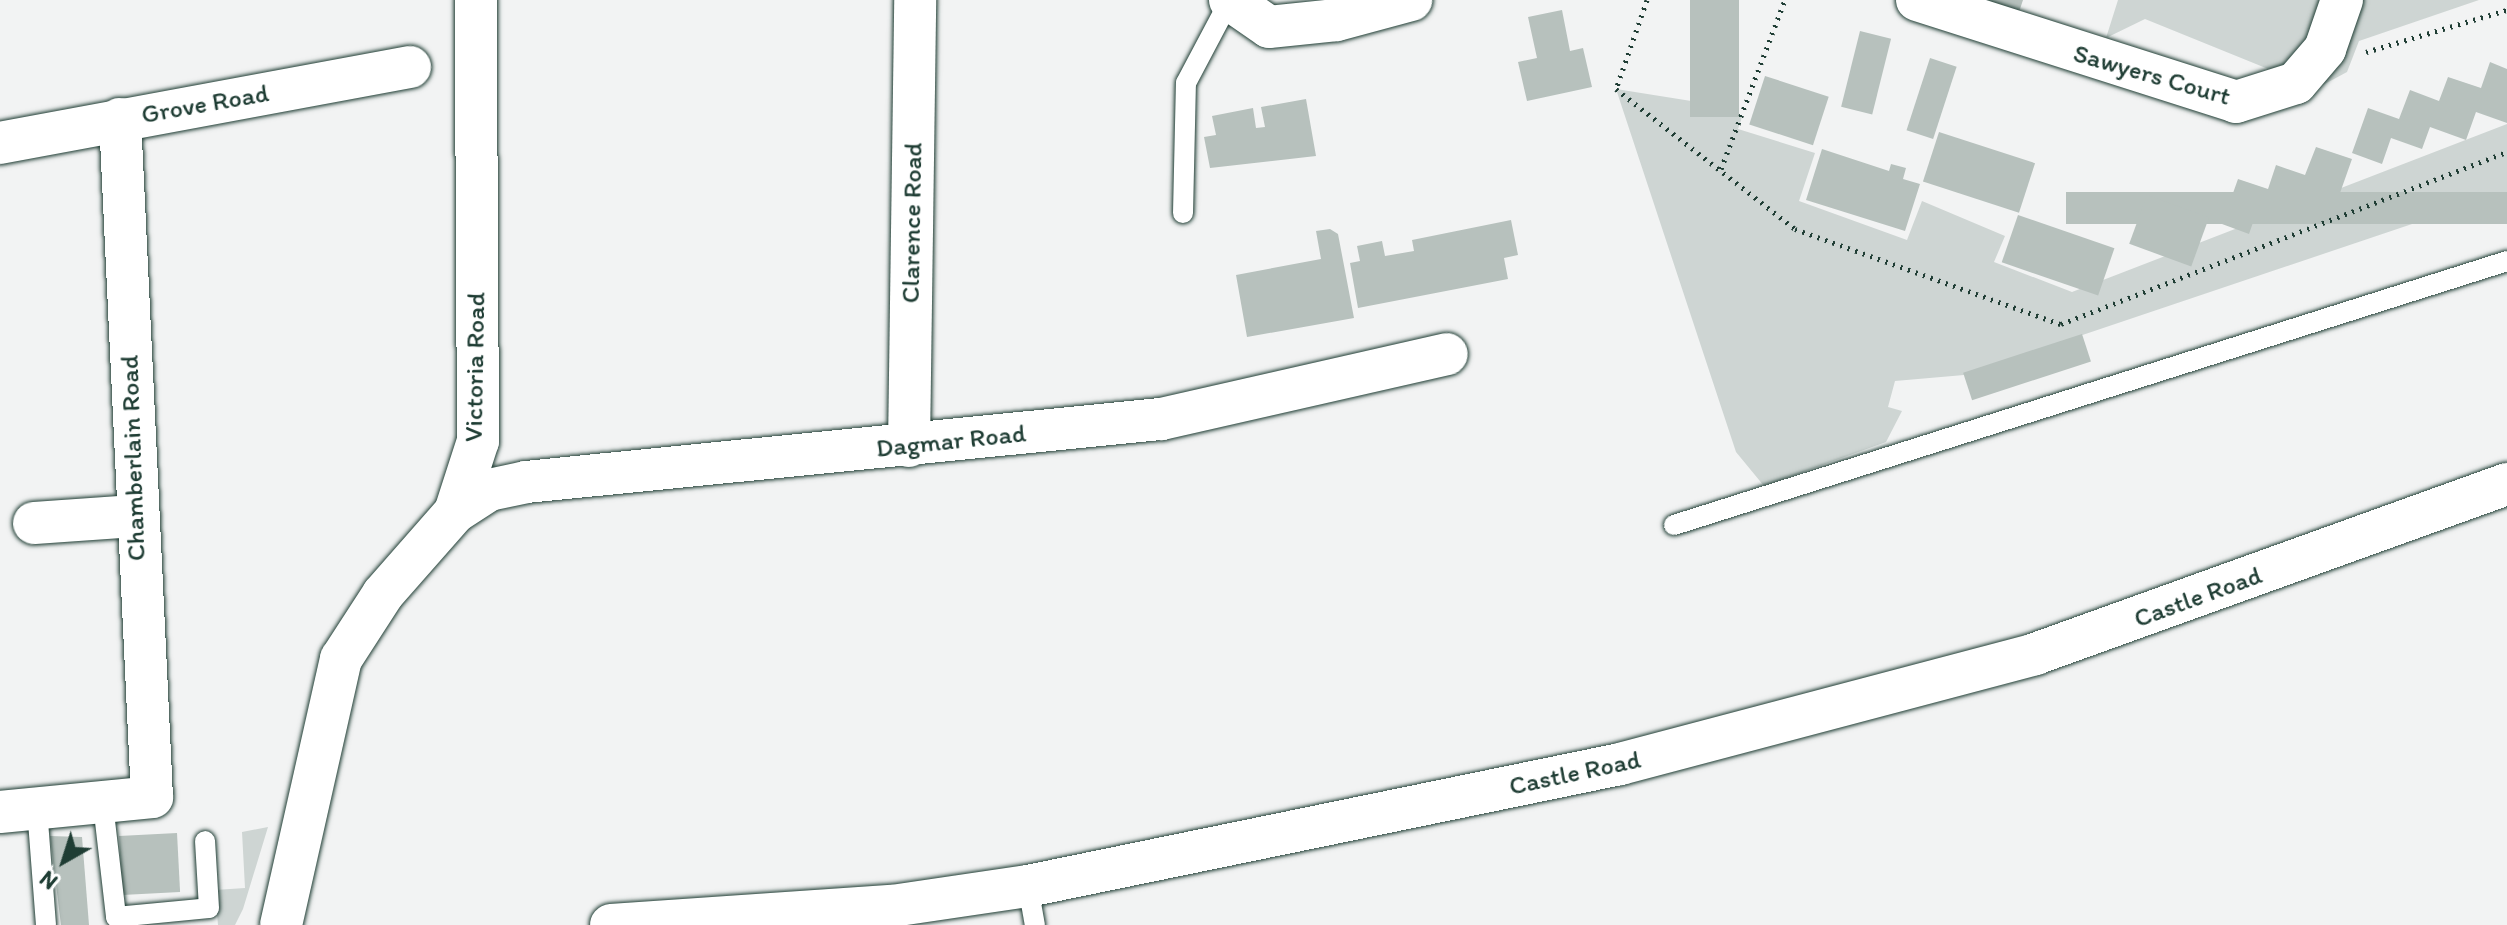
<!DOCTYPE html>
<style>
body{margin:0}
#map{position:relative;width:2507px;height:925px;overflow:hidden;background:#f2f3f3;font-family:Itim,sans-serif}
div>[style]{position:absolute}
.green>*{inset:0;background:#ced5d3}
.building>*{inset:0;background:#b7c1bd;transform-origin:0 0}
.path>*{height:5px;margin-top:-2.5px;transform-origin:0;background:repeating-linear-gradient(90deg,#1f3d34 0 2px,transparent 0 8px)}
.roads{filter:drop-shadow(0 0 2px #1f3d34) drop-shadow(0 0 2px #1f3d34)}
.lane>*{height:20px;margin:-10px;padding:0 10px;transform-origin:10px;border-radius:10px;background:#fff}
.street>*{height:42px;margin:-21px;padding:0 21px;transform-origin:21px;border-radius:21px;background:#fff}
span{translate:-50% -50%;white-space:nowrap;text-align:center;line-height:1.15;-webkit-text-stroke:6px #fff;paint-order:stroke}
.street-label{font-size:26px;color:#1f3d34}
.north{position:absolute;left:24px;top:821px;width:80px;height:80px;-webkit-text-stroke:6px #fff;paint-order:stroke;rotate:219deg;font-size:22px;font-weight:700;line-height:32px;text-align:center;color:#1f3d34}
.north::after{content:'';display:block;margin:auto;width:28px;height:36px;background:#1f3d34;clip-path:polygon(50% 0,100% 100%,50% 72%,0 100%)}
</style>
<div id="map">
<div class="green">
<div style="clip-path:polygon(2118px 0,2325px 0,2288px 77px,2145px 19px,2106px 38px)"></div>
<div style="clip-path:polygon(2358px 0,2479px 0,2359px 41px,2347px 72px,2321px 86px,2315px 73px)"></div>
<div style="clip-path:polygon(1616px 89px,1710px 104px,1742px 117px,1738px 129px,1815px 153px,1799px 201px,1907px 240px,1922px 201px,2005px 236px,1994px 262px,2072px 292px,2507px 124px,2507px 192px,1964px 375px,1895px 381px,1888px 407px,1902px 411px,1886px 442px,1764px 486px,1736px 452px)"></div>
<div style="clip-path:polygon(268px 827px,243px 909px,235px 925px,218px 925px,215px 890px,245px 888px,242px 832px)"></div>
</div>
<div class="building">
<div style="left:1690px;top:0;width:49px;height:117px"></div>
<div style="clip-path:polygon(1975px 0,2023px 0,2018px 15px)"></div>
<div style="clip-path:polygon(1562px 10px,1570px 51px,1583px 48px,1592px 87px,1527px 101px,1518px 62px,1537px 58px,1528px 17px)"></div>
<div style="left:1860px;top:31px;width:32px;height:78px;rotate:14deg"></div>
<div style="left:1930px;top:58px;width:28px;height:76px;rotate:18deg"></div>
<div style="clip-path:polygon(2490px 62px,2507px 69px,2507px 123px,2476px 112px,2466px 140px,2430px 127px,2422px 149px,2391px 138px,2382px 164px,2352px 153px,2368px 108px,2399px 119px,2410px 90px,2439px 101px,2448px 77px,2481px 88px)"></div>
<div style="left:1765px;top:76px;width:67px;height:51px;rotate:18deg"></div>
<div style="clip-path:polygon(1306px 99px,1316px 156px,1210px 168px,1204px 137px,1216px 135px,1212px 116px,1253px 108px,1256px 128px,1265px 127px,1261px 107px)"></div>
<div style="left:1939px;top:132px;width:101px;height:52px;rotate:18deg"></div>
<div style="clip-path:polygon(2316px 147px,2352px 159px,2334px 210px,2300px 198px,2291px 224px,2257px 211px,2249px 234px,2222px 224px,2238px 179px,2268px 189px,2276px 165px,2305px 175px)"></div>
<div style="clip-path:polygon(1822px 149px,1889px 171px,1891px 164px,1906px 168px,1903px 179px,1920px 184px,1905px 231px,1806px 200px)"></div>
<div style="left:2507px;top:192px;width:32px;height:441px;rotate:90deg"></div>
<div style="left:2147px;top:195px;width:66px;height:52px;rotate:20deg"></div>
<div style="left:2018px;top:215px;width:102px;height:50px;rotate:19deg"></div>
<div style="clip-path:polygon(1511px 220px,1518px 255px,1504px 258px,1508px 279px,1358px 308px,1350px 263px,1360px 261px,1357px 246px,1382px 241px,1385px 256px,1414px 251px,1412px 240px)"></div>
<div style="clip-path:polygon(1330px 229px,1338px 234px,1354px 318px,1247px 337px,1236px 275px,1321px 259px,1316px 231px)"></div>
<div style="left:2082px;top:334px;width:29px;height:125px;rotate:72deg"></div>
<div style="left:177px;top:833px;width:59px;height:58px;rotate:87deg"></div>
<div style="clip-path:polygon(50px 836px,82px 837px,89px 925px,61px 925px)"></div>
</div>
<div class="path">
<div style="left:1647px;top:0;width:94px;rotate:109.2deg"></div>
<div style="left:1616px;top:89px;width:227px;rotate:38deg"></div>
<div style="left:1795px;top:229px;width:282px;rotate:19.7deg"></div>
<div style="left:2061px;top:324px;width:478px;rotate:-21.1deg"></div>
<div style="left:2366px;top:52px;width:147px;rotate:-16.6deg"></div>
<div style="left:1721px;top:169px;width:181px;rotate:-69.3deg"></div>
</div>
<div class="roads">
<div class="lane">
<div style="left:1183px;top:213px;width:130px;rotate:-88.7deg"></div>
<div style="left:1186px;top:83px;width:94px;rotate:-62.1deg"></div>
<div style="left:1674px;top:525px;width:874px;rotate:-17.58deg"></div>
<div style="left:103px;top:804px;width:114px;rotate:83.4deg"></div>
<div style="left:116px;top:917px;width:93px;rotate:-5.5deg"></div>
<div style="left:209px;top:908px;width:67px;rotate:-93.4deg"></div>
<div style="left:37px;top:808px;width:117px;rotate:85.6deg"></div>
<div style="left:1028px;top:886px;width:40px;rotate:80deg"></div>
</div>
<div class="street">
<div style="left:1230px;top:0;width:47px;rotate:34.7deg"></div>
<div style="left:1269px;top:27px;width:68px;rotate:-5.9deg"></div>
<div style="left:1337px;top:20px;width:77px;rotate:-15.1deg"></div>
<div style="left:1917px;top:0;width:335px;rotate:17.7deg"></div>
<div style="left:2236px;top:102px;width:63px;rotate:-17.6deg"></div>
<div style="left:2296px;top:83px;width:45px;rotate:-49.5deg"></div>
<div style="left:2325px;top:49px;width:52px;rotate:-70.9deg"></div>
<div style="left:0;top:143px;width:417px;rotate:-10.5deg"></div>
<div style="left:909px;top:446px;width:446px;rotate:-89.2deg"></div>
<div style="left:455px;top:512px;width:40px;rotate:-32.9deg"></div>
<div style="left:489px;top:490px;width:38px;rotate:-12deg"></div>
<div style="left:526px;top:482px;width:638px;rotate:-5.67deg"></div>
<div style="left:1161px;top:419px;width:293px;rotate:-12.8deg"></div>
<div style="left:34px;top:523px;width:101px;rotate:-4deg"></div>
<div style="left:0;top:812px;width:153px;rotate:-5.6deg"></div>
<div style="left:152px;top:797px;width:679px;rotate:-92.7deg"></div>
<div style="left:281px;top:925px;width:273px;rotate:-77.3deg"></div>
<div style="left:341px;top:659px;width:77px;rotate:-57.1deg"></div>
<div style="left:383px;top:594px;width:109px;rotate:-48.7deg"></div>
<div style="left:455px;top:512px;width:75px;rotate:-72.1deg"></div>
<div style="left:478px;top:441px;width:441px;rotate:-90.3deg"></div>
<div style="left:611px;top:925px;width:282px;rotate:-3.9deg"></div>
<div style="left:892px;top:906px;width:137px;rotate:-8.4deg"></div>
<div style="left:1028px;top:886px;width:604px;rotate:-11.64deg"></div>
<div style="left:1620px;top:764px;width:429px;rotate:-14.8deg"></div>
<div style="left:2035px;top:654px;width:502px;rotate:-19.81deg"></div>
</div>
</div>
<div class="street-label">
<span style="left:2152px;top:75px;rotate:16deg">Sawyers Court</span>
<span style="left:205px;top:104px;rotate:-10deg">Grove Road</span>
<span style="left:912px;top:223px;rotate:-89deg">Clarence Road</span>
<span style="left:475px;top:367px;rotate:-89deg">Victoria Road</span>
<span style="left:951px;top:441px;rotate:-6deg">Dagmar Road</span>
<span style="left:133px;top:458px;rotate:-92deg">Chamberlain Road</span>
<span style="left:2198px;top:597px;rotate:-20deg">Castle Road</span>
<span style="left:1575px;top:773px;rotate:-12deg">Castle Road</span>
</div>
<div class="north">N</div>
</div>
